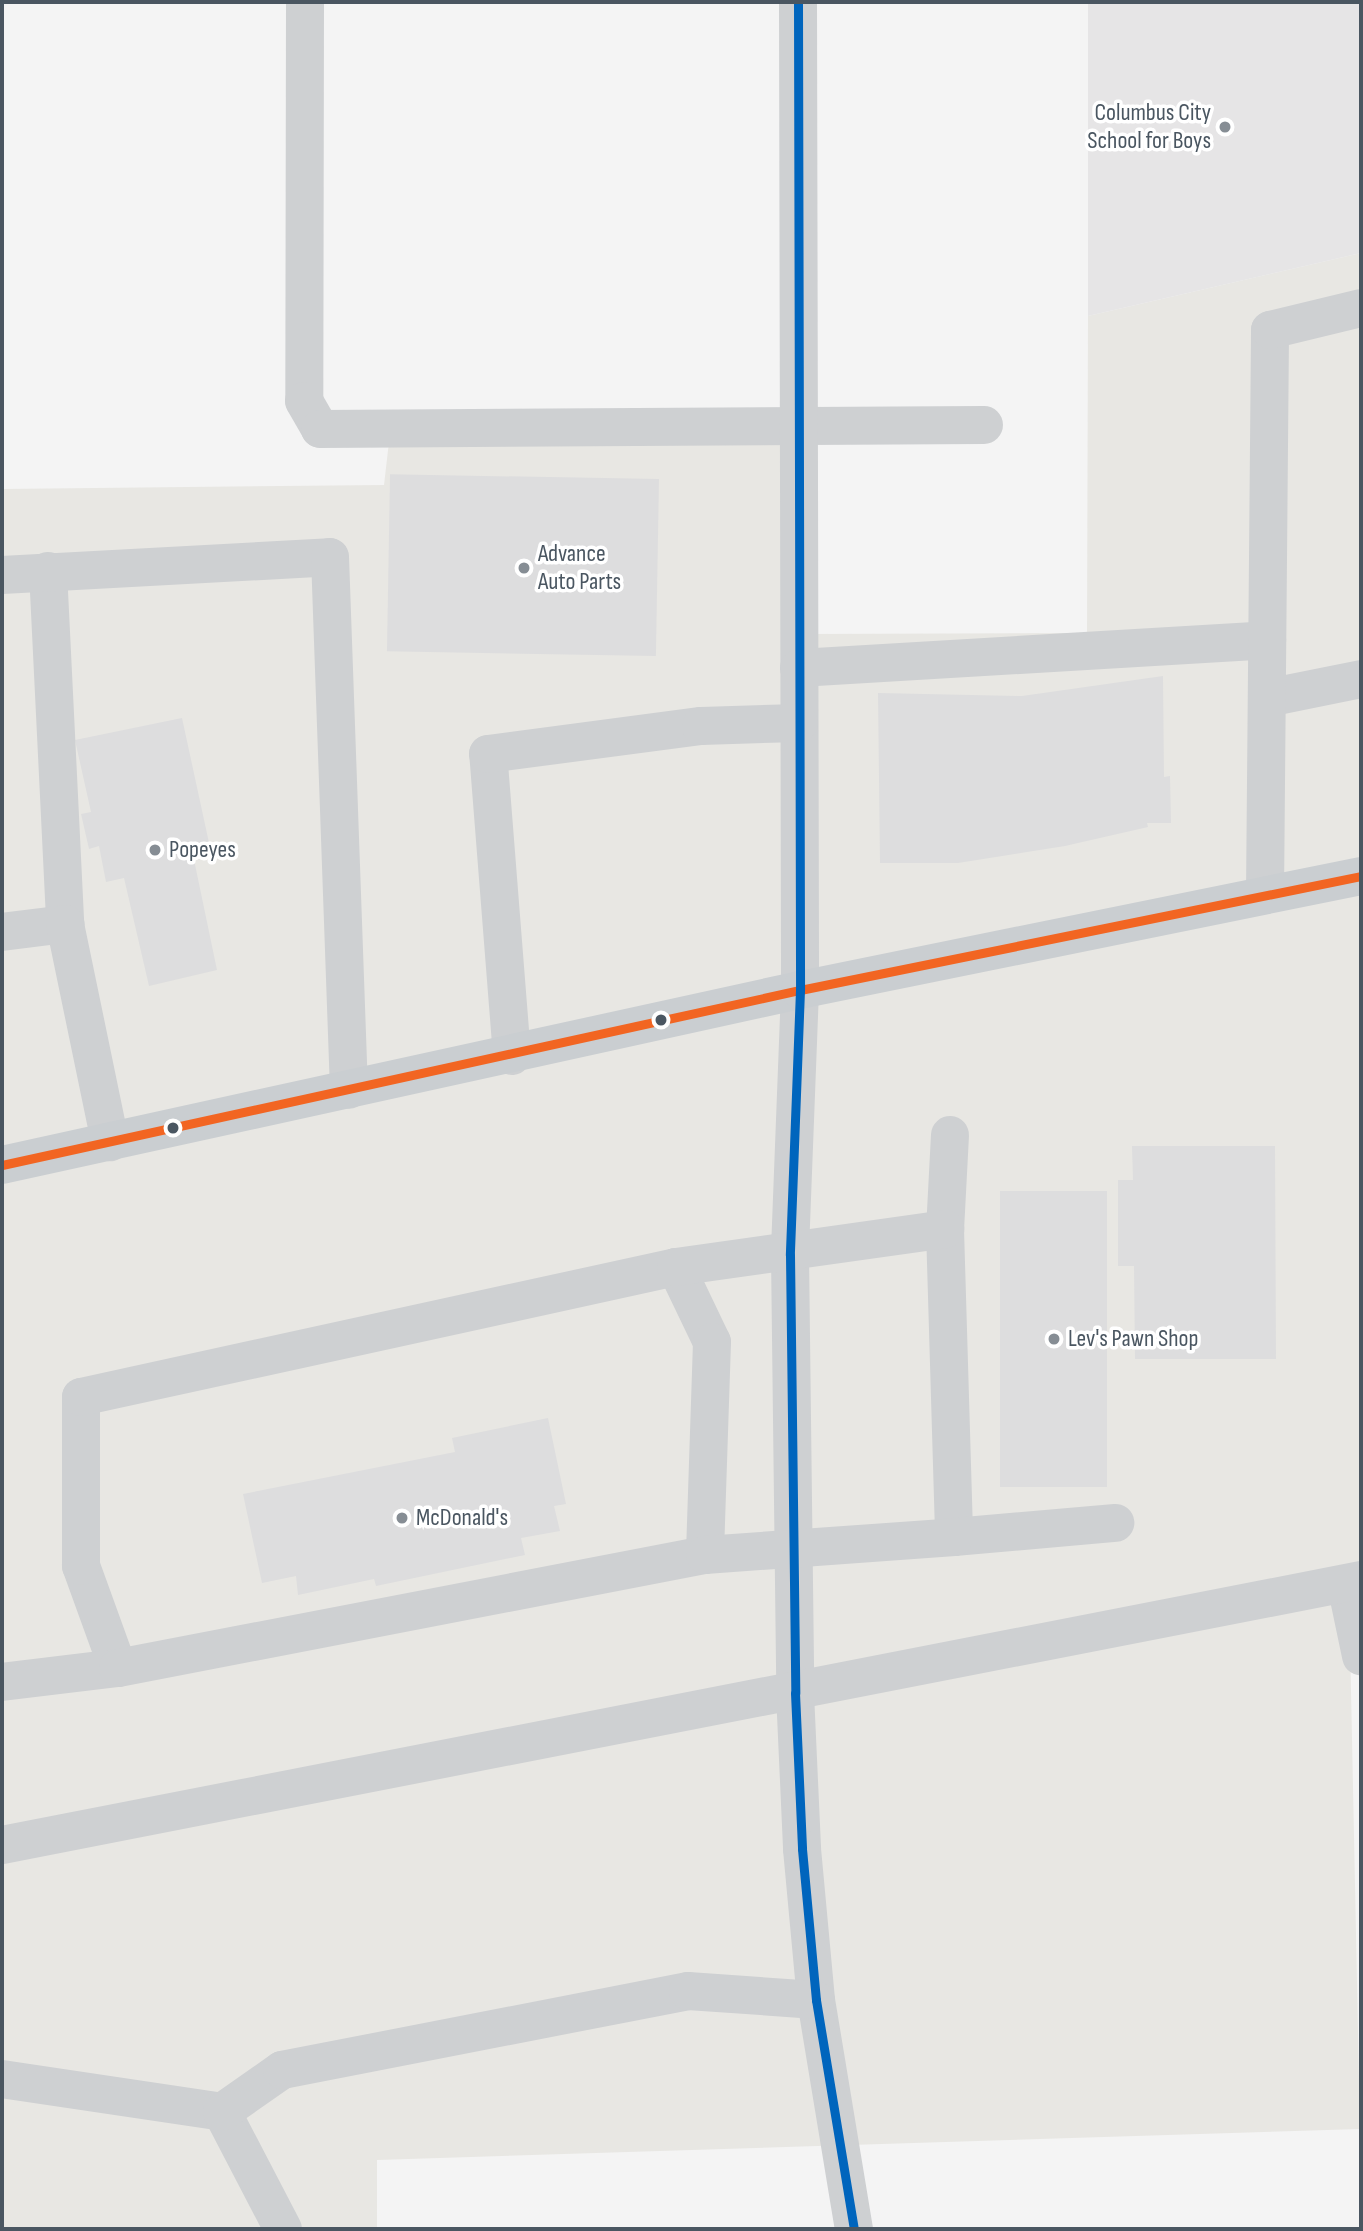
<!DOCTYPE html>
<style>
body{margin:0}
#map{position:relative;width:1363px;height:2231px;overflow:hidden;background:#f4f4f4;font-family:"Sofia Sans Condensed",sans-serif}
div>[style]{position:absolute}
.commercial>*{inset:0;background:#e8e7e3}
.education>*{inset:0;background:#e6e5e6}
.building>*{inset:0;background:#ddddde;transform-origin:0 0}
.minor>*{height:38px;margin:-19px;padding:0 19px;transform-origin:19px;border-radius:19px;background:#ced0d2}
.major>*{height:38px;margin:-19px;padding:0 19px;transform-origin:19px;border-radius:19px;background:#caced1}
.bus-1>*{height:9px;margin:-4.5px;padding:0 4.5px;transform-origin:4.5px;border-radius:4.5px;background:#f26522}
.bus-2>*{height:9px;margin:-4.5px;padding:0 4.5px;transform-origin:4.5px;border-radius:4.5px;background:#0065bd}
.dots>*{width:19px;height:19px;translate:-50% -50%;box-sizing:border-box;border:4px solid #fff;border-radius:50%}
span{translate:-50% -50%;white-space:nowrap;text-align:center;line-height:1.15;-webkit-text-stroke:7px #fff;paint-order:stroke}
.poi-label{font-size:24px;color:#4a5661}
.right{translate:-100% -50%;text-align:right}
.left{translate:0 -50%;text-align:left}
.frame{position:absolute;inset:0;border:4px solid #4a5661;pointer-events:none}
</style>
<div id="map">
<div class="commercial">
<div style="clip-path:polygon(1361px 253px,1361px 1588px,1349px 1592px,1360px 2129px,377px 2160px,377px 2229px,2px 2229px,2px 489px,384px 485px,390px 433px,799px 439px,805px 634px,1087px 633px,1088px 316px)"></div>
</div>
<div class="education">
<div style="clip-path:polygon(1088px 2px,1361px 2px,1361px 253px,1088px 316px)"></div>
</div>
<div class="building">
<div style="left:659px;top:479px;width:177px;height:269px;rotate:91deg"></div>
<div style="clip-path:polygon(1163px 676px,1164px 777px,1170px 776px,1171px 823px,1147px 823px,1148px 827px,1065px 846px,958px 863px,880px 863px,878px 693px,1022px 696px)"></div>
<div style="clip-path:polygon(182px 718px,211px 852px,193px 855px,217px 970px,149px 986px,124px 878px,106px 882px,99px 846px,89px 849px,81px 814px,91px 812px,75px 740px)"></div>
<div style="clip-path:polygon(1132px 1146px,1275px 1146px,1276px 1359px,1135px 1359px,1134px 1266px,1118px 1266px,1118px 1180px,1133px 1180px)"></div>
<div style="left:1107px;top:1191px;width:296px;height:107px;rotate:90deg"></div>
<div style="clip-path:polygon(548px 1418px,566px 1504px,554px 1506px,560px 1531px,521px 1538px,525px 1555px,376px 1586px,374px 1579px,298px 1595px,296px 1576px,262px 1583px,243px 1494px,455px 1452px,452px 1438px)"></div>
</div>
<div class="minor">
<div style="left:305px;top:2px;width:399px;rotate:90.1deg"></div>
<div style="left:304px;top:401px;width:32px;rotate:60deg"></div>
<div style="left:320px;top:429px;width:664px;rotate:-0.35deg"></div>
<div style="left:798px;top:2px;width:988px;rotate:89.88deg"></div>
<div style="left:800px;top:990px;width:265px;rotate:92.2deg"></div>
<div style="left:790px;top:1255px;width:438px;rotate:89.3deg"></div>
<div style="left:795px;top:1693px;width:156px;rotate:87.4deg"></div>
<div style="left:802px;top:1849px;width:152px;rotate:84.7deg"></div>
<div style="left:816px;top:2000px;width:232px;rotate:80.6deg"></div>
<div style="left:48px;top:571px;width:353px;rotate:87.2deg"></div>
<div style="left:2px;top:575px;width:328px;rotate:-3.1deg"></div>
<div style="left:330px;top:557px;width:533px;rotate:87.96deg"></div>
<div style="left:799px;top:668px;width:469px;rotate:-3.4deg"></div>
<div style="left:1267px;top:698px;width:96px;rotate:-11.4deg"></div>
<div style="left:1265px;top:895px;width:565px;rotate:-89.49deg"></div>
<div style="left:1270px;top:330px;width:94px;rotate:-13.6deg"></div>
<div style="left:2px;top:932px;width:64px;rotate:-7.2deg"></div>
<div style="left:65px;top:924px;width:223px;rotate:78.3deg"></div>
<div style="left:512px;top:1056px;width:303px;rotate:-94.5deg"></div>
<div style="left:488px;top:754px;width:215px;rotate:-7.5deg"></div>
<div style="left:701px;top:726px;width:98px;rotate:-1.8deg"></div>
<div style="left:950px;top:1135px;width:94px;rotate:93deg"></div>
<div style="left:945px;top:1229px;width:308px;rotate:88.3deg"></div>
<div style="left:954px;top:1537px;width:162px;rotate:-5deg"></div>
<div style="left:676px;top:1267px;width:83px;rotate:64.4deg"></div>
<div style="left:712px;top:1342px;width:213px;rotate:91.9deg"></div>
<div style="left:1346px;top:1584px;width:74px;rotate:78.2deg"></div>
<div style="left:118px;top:1668px;width:109px;rotate:-109.9deg"></div>
<div style="left:81px;top:1566px;width:169px;rotate:-90deg"></div>
<div style="left:81px;top:1397px;width:609px;rotate:-12.32deg"></div>
<div style="left:676px;top:1267px;width:272px;rotate:-8deg"></div>
<div style="left:2px;top:1682px;width:117px;rotate:-6.9deg"></div>
<div style="left:118px;top:1668px;width:598px;rotate:-10.9deg"></div>
<div style="left:705px;top:1555px;width:250px;rotate:-4.1deg"></div>
<div style="left:2px;top:1845px;width:1385px;rotate:-11.03deg"></div>
<div style="left:2px;top:2079px;width:222px;rotate:8.5deg"></div>
<div style="left:222px;top:2112px;width:132px;rotate:62.5deg"></div>
<div style="left:222px;top:2112px;width:73px;rotate:-35deg"></div>
<div style="left:282px;top:2070px;width:414px;rotate:-11deg"></div>
<div style="left:688px;top:1991px;width:128px;rotate:4deg"></div>
</div>
<div class="major">
<div style="left:2px;top:1165px;width:817px;rotate:-12.37deg"></div>
<div style="left:800px;top:990px;width:572px;rotate:-11.49deg"></div>
</div>
<div class="bus-1">
<div style="left:2px;top:1165px;width:817px;rotate:-12.37deg"></div>
<div style="left:800px;top:990px;width:572px;rotate:-11.49deg"></div>
</div>
<div class="bus-2">
<div style="left:798px;top:2px;width:988px;rotate:89.88deg"></div>
<div style="left:800px;top:990px;width:265px;rotate:92.2deg"></div>
<div style="left:790px;top:1255px;width:438px;rotate:89.3deg"></div>
<div style="left:795px;top:1693px;width:156px;rotate:87.4deg"></div>
<div style="left:802px;top:1849px;width:152px;rotate:84.7deg"></div>
<div style="left:816px;top:2000px;width:232px;rotate:80.6deg"></div>
</div>
<div class="dots">
<div style="left:1225px;top:127px;background:#868d94"></div>
<div style="left:524px;top:568px;background:#868d94"></div>
<div style="left:155px;top:850px;background:#868d94"></div>
<div style="left:661px;top:1020px;background:#4a5661"></div>
<div style="left:173px;top:1128px;background:#4a5661"></div>
<div style="left:1054px;top:1339px;background:#868d94"></div>
<div style="left:402px;top:1518px;background:#868d94"></div>
</div>
<div class="poi-label">
<span class="right" style="left:1211px;top:127px">Columbus City<br>School for Boys</span>
<span class="left" style="left:538px;top:568px">Advance<br>Auto Parts</span>
<span class="left" style="left:169px;top:850px">Popeyes</span>
<span class="left" style="left:1068px;top:1339px">Lev's Pawn Shop</span>
<span class="left" style="left:416px;top:1518px">McDonald's</span>
</div>
<div class="frame"></div>
</div>
